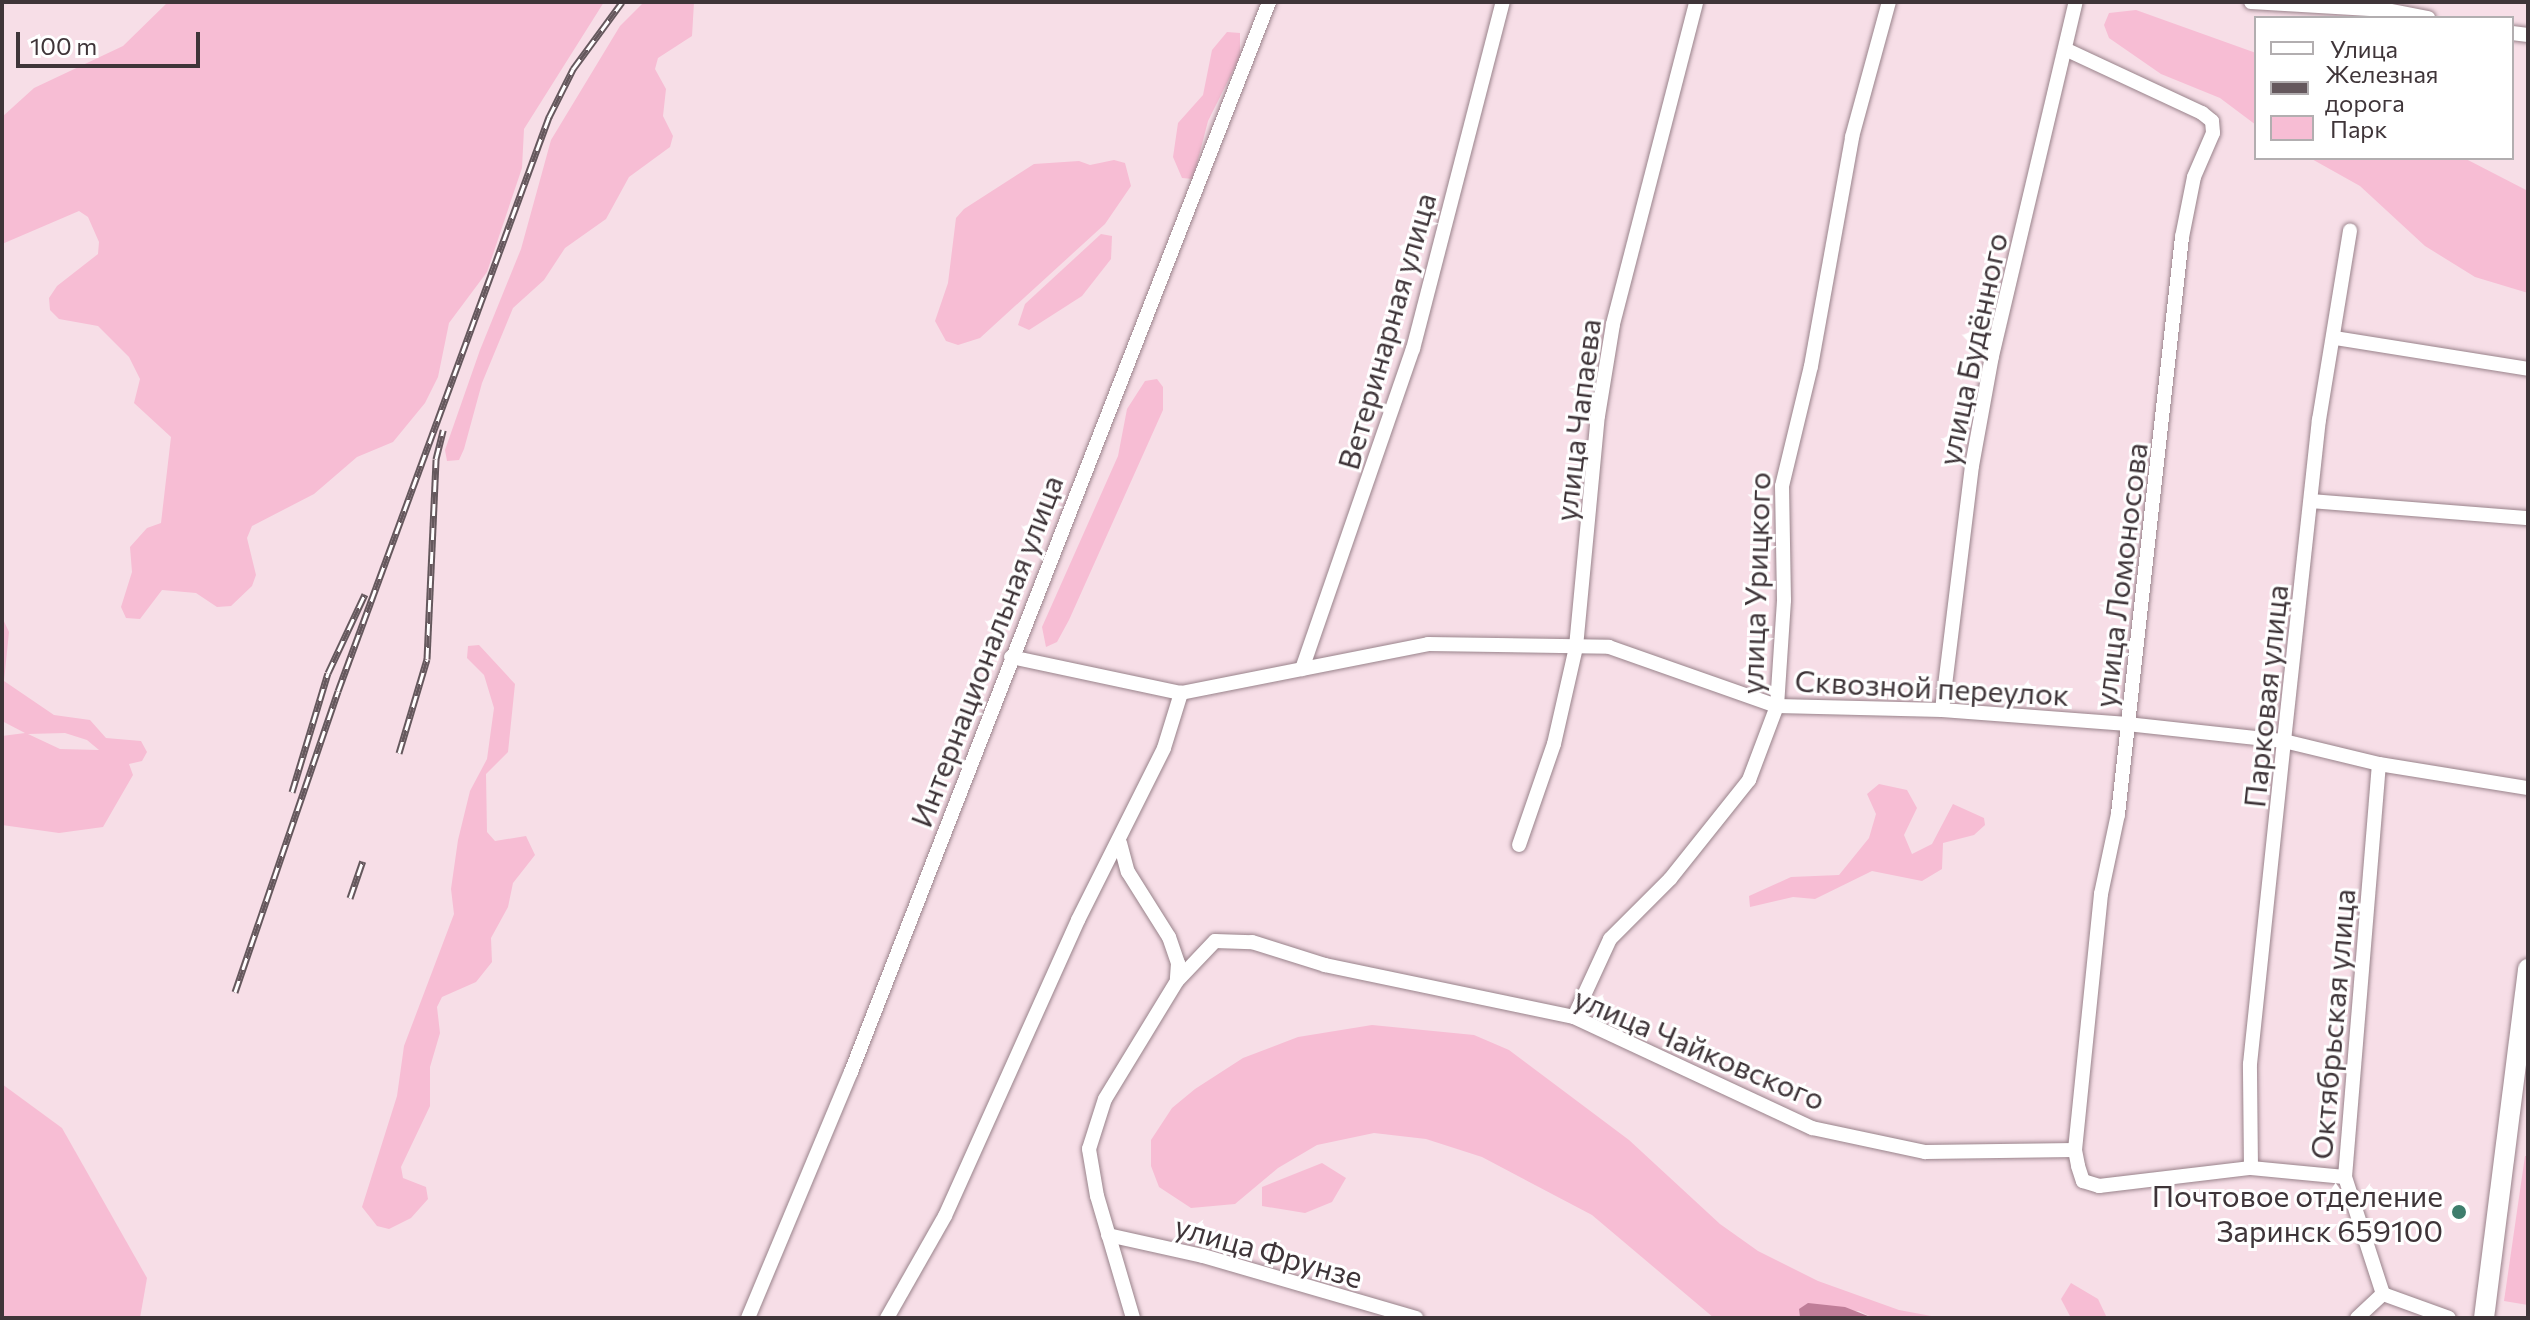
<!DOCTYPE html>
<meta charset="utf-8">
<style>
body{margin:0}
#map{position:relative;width:2530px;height:1320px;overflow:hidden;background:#f7dee7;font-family:Commissioner,sans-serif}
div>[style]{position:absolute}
.green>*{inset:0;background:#f7bdd4}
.water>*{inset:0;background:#bf7d98}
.roads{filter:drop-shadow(0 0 2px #99838b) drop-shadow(0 0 2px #99838b)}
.street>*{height:14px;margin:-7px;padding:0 7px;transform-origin:7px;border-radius:7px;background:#fff}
.secondary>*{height:20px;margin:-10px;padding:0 10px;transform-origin:10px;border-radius:10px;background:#fff}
.rail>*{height:7px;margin-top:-3.5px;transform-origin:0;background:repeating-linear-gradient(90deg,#fff 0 12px,#65585d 0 24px);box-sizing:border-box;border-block:2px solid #65585d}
.dots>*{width:22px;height:22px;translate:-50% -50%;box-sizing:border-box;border:4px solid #fff;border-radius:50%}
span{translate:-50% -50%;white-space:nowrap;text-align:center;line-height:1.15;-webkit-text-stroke:6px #fff;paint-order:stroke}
.street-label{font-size:30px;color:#3f3539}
.poi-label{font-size:30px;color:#3f3539}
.right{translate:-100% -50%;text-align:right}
.frame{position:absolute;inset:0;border:4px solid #3f3539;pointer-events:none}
.legend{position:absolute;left:2254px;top:16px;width:260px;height:144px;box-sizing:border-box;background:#fff;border:2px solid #b2aeb0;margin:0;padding:10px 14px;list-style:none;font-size:24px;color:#3f3539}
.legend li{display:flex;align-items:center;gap:16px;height:40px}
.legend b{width:40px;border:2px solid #b2aeb0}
.scale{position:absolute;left:16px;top:32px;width:184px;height:36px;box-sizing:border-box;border:4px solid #3f3539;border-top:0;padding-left:10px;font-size:24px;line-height:28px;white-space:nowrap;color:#3f3539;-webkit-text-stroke:6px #fff;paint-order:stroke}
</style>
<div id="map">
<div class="green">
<div style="clip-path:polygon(168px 2px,604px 2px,524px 129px,522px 168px,487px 272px,449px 323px,438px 377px,425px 403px,393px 442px,357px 457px,314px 494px,252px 526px,247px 538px,256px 575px,252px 586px,231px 606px,217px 607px,196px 593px,162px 590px,140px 619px,126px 618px,121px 607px,132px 572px,130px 547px,147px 528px,161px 523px,171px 437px,134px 403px,140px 379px,129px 357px,98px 326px,59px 319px,50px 310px,49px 298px,57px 286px,98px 254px,99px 242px,88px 217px,79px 211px,2px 244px,2px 117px,34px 88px,123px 46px)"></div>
<div style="clip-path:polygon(644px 2px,694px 2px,692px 36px,658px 58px,655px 69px,666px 89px,663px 116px,673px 136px,670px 147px,629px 177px,606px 219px,565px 248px,544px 280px,513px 308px,482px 383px,464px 449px,459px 460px,447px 461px,445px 450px,480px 350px,521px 249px,551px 140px,620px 26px)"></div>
<div style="clip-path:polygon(2136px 10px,2256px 53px,2256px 125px,2220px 98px,2161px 74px,2109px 38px,2104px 25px,2109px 13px)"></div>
<div style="clip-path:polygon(1227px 32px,1240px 33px,1240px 57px,1208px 121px,1193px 179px,1182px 178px,1173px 157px,1178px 123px,1203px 95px,1212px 50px)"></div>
<div style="clip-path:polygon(2310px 158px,2464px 158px,2528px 191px,2528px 293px,2475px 277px,2425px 246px,2360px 186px)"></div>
<div style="clip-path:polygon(1114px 160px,1125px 163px,1131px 186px,1105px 224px,980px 338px,958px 345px,946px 341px,935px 321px,948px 283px,956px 218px,964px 209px,1034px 164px,1079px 161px,1090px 165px)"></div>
<div style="clip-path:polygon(1101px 234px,1112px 236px,1111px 259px,1082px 296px,1029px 330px,1018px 325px,1025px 304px)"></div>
<div style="clip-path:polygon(1157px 379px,1163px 387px,1163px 410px,1069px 620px,1057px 642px,1046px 647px,1042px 627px,1118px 456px,1127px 409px,1145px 381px)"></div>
<div style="clip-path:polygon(evenodd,2px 617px,9px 632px,4px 681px,54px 715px,90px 720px,106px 738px,141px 741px,147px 752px,142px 761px,129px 764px,133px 775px,103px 827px,59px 833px,2px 825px,2px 736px,25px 733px,2px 721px,2px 617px,65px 733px,87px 740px,99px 750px,60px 749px,28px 734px,65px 733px)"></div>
<div style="clip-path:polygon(479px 645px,515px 684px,508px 752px,486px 774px,487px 832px,495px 841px,526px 836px,535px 855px,513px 883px,508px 907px,491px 938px,492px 962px,476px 982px,442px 997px,437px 1007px,440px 1033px,430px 1067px,430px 1106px,401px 1167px,403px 1178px,426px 1187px,428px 1199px,411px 1218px,389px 1229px,377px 1226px,362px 1207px,397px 1096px,404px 1046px,454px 914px,451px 889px,458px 840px,470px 791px,487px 759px,494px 708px,484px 675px,467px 658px,468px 646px)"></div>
<div style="clip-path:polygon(1879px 784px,1907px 790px,1917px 808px,1904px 835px,1912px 854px,1932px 844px,1953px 804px,1984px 818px,1985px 825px,1974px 835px,1943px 843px,1942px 869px,1922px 881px,1872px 871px,1815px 899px,1793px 897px,1750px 907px,1749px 896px,1791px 877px,1839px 875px,1869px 838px,1876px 814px,1867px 794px)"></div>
<div style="clip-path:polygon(1372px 1025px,1474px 1035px,1509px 1050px,1629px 1140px,1720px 1224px,1758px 1251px,1818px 1281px,1899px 1310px,1942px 1318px,1873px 1318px,1859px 1311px,1799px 1309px,1800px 1318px,1714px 1318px,1592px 1215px,1482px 1157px,1426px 1139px,1374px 1133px,1317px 1145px,1278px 1168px,1235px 1204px,1191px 1208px,1159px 1187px,1151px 1166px,1151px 1140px,1172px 1108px,1195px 1089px,1243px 1058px,1298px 1037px)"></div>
<div style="clip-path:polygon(2px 1084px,62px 1128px,147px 1278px,140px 1318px,3px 1318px)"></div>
<div style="clip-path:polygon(2525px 1156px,2528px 1156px,2528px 1305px,2504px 1301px)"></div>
<div style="clip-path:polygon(1322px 1163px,1346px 1178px,1332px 1202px,1305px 1213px,1262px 1206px,1262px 1187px)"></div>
<div style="clip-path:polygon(2071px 1283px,2098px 1299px,2107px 1318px,2071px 1318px,2061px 1299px)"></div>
</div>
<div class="water">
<div style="clip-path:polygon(1808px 1303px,1845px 1307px,1873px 1318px,1800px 1318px,1799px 1309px)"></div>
</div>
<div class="roads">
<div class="street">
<div style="left:2251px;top:2px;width:136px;rotate:3.4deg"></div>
<div style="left:2387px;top:10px;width:42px;rotate:11deg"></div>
<div style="left:2512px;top:33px;width:16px;rotate:7deg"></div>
<div style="left:2067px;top:50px;width:149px;rotate:25deg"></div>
<div style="left:2202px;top:113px;width:13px;rotate:39deg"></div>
<div style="left:2212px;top:121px;width:12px;rotate:85deg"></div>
<div style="left:2213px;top:133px;width:48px;rotate:113.4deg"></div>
<div style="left:2194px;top:177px;width:61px;rotate:101.3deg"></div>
<div style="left:2182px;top:237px;width:581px;rotate:96.33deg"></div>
<div style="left:2118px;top:814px;width:82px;rotate:102deg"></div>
<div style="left:2101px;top:894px;width:257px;rotate:95.8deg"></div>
<div style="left:2075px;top:1150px;width:16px;rotate:79deg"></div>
<div style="left:2078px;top:1166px;width:16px;rotate:72deg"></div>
<div style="left:2083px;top:1181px;width:17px;rotate:17deg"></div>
<div style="left:2099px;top:1186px;width:153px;rotate:-6.8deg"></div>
<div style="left:2251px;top:1168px;width:94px;rotate:5.5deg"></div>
<div style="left:2335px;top:338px;width:195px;rotate:9.1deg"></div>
<div style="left:2311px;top:501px;width:218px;rotate:4.5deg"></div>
<div style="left:1011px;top:657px;width:174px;rotate:12deg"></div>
<div style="left:1181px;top:693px;width:252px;rotate:-11.2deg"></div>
<div style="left:1428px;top:644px;width:181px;rotate:0.9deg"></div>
<div style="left:1609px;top:647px;width:178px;rotate:19.4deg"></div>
<div style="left:1777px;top:706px;width:165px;rotate:1.4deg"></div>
<div style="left:1942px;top:710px;width:186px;rotate:4.3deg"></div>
<div style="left:2127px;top:724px;width:158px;rotate:6.2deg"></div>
<div style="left:2284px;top:741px;width:98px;rotate:13.6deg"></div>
<div style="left:2379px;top:764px;width:151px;rotate:9.2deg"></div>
<div style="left:1302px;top:669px;width:339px;rotate:-70.9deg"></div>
<div style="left:1413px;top:349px;width:358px;rotate:-75.5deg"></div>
<div style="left:1942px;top:710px;width:246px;rotate:-83deg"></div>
<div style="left:1972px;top:466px;width:112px;rotate:-79.7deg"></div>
<div style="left:1992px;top:356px;width:364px;rotate:-76.7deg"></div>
<div style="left:1120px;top:843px;width:30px;rotate:75deg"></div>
<div style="left:1128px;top:872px;width:77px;rotate:57.8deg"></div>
<div style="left:1169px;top:937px;width:28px;rotate:71deg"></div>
<div style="left:1178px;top:963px;width:16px;rotate:94deg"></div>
<div style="left:1519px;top:845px;width:107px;rotate:-70.9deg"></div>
<div style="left:1554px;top:744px;width:99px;rotate:-77.2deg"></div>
<div style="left:1576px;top:647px;width:232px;rotate:-84.6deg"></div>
<div style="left:1598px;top:416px;width:93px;rotate:-80.7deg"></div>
<div style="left:1613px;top:324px;width:333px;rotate:-75.5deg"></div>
<div style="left:1574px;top:1017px;width:86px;rotate:-65.2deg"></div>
<div style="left:1610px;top:939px;width:85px;rotate:-45deg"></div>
<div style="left:1670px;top:879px;width:127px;rotate:-51.4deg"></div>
<div style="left:1749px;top:780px;width:79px;rotate:-69.3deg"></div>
<div style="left:1777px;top:706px;width:106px;rotate:-86.2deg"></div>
<div style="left:1784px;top:600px;width:114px;rotate:-91deg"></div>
<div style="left:1782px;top:486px;width:123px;rotate:-76.4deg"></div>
<div style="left:1811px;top:366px;width:233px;rotate:-79.8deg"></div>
<div style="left:1852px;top:137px;width:140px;rotate:-74.7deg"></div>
<div style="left:2251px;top:1168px;width:104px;rotate:-90.6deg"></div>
<div style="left:2250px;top:1064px;width:325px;rotate:-84deg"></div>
<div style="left:2284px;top:741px;width:323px;rotate:-83.8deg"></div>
<div style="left:2319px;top:420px;width:192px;rotate:-80.7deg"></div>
<div style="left:1108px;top:1235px;width:97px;rotate:12.5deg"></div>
<div style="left:1203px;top:1256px;width:222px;rotate:16.2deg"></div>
<div style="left:2383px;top:1294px;width:70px;rotate:20deg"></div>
<div style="left:748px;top:1318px;width:267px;rotate:-67.3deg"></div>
<div style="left:851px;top:1072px;width:1149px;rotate:-68.66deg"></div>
<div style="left:887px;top:1318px;width:117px;rotate:-60.4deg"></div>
<div style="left:945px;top:1216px;width:325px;rotate:-65.8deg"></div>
<div style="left:1078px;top:920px;width:192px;rotate:-63.4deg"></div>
<div style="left:1164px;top:748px;width:58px;rotate:-72.8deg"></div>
<div style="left:1133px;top:1318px;width:127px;rotate:-106.4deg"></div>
<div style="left:1097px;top:1196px;width:48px;rotate:-99.7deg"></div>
<div style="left:1089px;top:1149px;width:52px;rotate:-72.3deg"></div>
<div style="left:1105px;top:1099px;width:138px;rotate:-58.6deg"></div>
<div style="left:1177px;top:981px;width:55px;rotate:-46.5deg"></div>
<div style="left:1215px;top:941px;width:37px;rotate:2deg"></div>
<div style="left:1252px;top:942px;width:77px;rotate:17.5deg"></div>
<div style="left:1325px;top:965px;width:254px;rotate:11.8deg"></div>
<div style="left:1574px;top:1017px;width:263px;rotate:25deg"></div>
<div style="left:1812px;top:1128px;width:116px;rotate:12deg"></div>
<div style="left:1925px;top:1152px;width:150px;rotate:-0.8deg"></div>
<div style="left:2357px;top:1318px;width:35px;rotate:-43deg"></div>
<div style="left:2383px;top:1294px;width:123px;rotate:-108deg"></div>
<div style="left:2345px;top:1177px;width:414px;rotate:-85.3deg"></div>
</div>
<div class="secondary">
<div style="left:2484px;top:1318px;width:352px;rotate:-82.8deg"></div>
</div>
</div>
<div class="rail">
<div style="left:399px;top:753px;width:98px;rotate:-73.4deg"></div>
<div style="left:427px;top:659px;width:200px;rotate:-87.4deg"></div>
<div style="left:436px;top:459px;width:30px;rotate:-76deg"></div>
<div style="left:292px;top:792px;width:124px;rotate:-73.2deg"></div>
<div style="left:328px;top:673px;width:87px;rotate:-64.9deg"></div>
<div style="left:350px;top:898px;width:39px;rotate:-71deg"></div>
<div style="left:235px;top:992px;width:318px;rotate:-71.1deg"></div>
<div style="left:338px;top:691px;width:612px;rotate:-69.82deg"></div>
<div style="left:549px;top:117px;width:54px;rotate:-63.4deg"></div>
<div style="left:573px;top:69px;width:83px;rotate:-53.8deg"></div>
</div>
<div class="dots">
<div style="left:2459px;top:1212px;background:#3e7d6c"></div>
</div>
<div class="street-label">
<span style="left:1386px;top:331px;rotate:-74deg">Ветеринарная улица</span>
<span style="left:1972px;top:349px;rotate:-78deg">улица Будённого</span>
<span style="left:1577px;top:420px;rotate:-83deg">улица Чапаева</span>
<span style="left:2120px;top:575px;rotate:-83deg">улица Ломоносова</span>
<span style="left:1755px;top:583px;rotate:-88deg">улица Урицкого</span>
<span style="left:986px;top:651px;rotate:-69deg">Интернациональная улица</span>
<span style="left:1932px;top:687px;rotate:3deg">Сквозной переулок</span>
<span style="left:2265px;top:696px;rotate:-84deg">Парковая улица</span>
<span style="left:2332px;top:1024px;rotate:-85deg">Октябрьская улица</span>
<span style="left:1700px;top:1048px;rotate:23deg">улица Чайковского</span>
<span style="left:1269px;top:1251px;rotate:16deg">улица Фрунзе</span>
</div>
<div class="poi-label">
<span class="right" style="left:2443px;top:1212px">Почтовое отделение<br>Заринск 659100</span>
</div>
<div class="frame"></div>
<ul class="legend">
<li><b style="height:10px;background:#fff"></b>Улица</li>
<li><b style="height:10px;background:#65585d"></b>Железная дорога</li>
<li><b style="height:22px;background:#f7bdd4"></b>Парк</li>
</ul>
<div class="scale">100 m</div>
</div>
